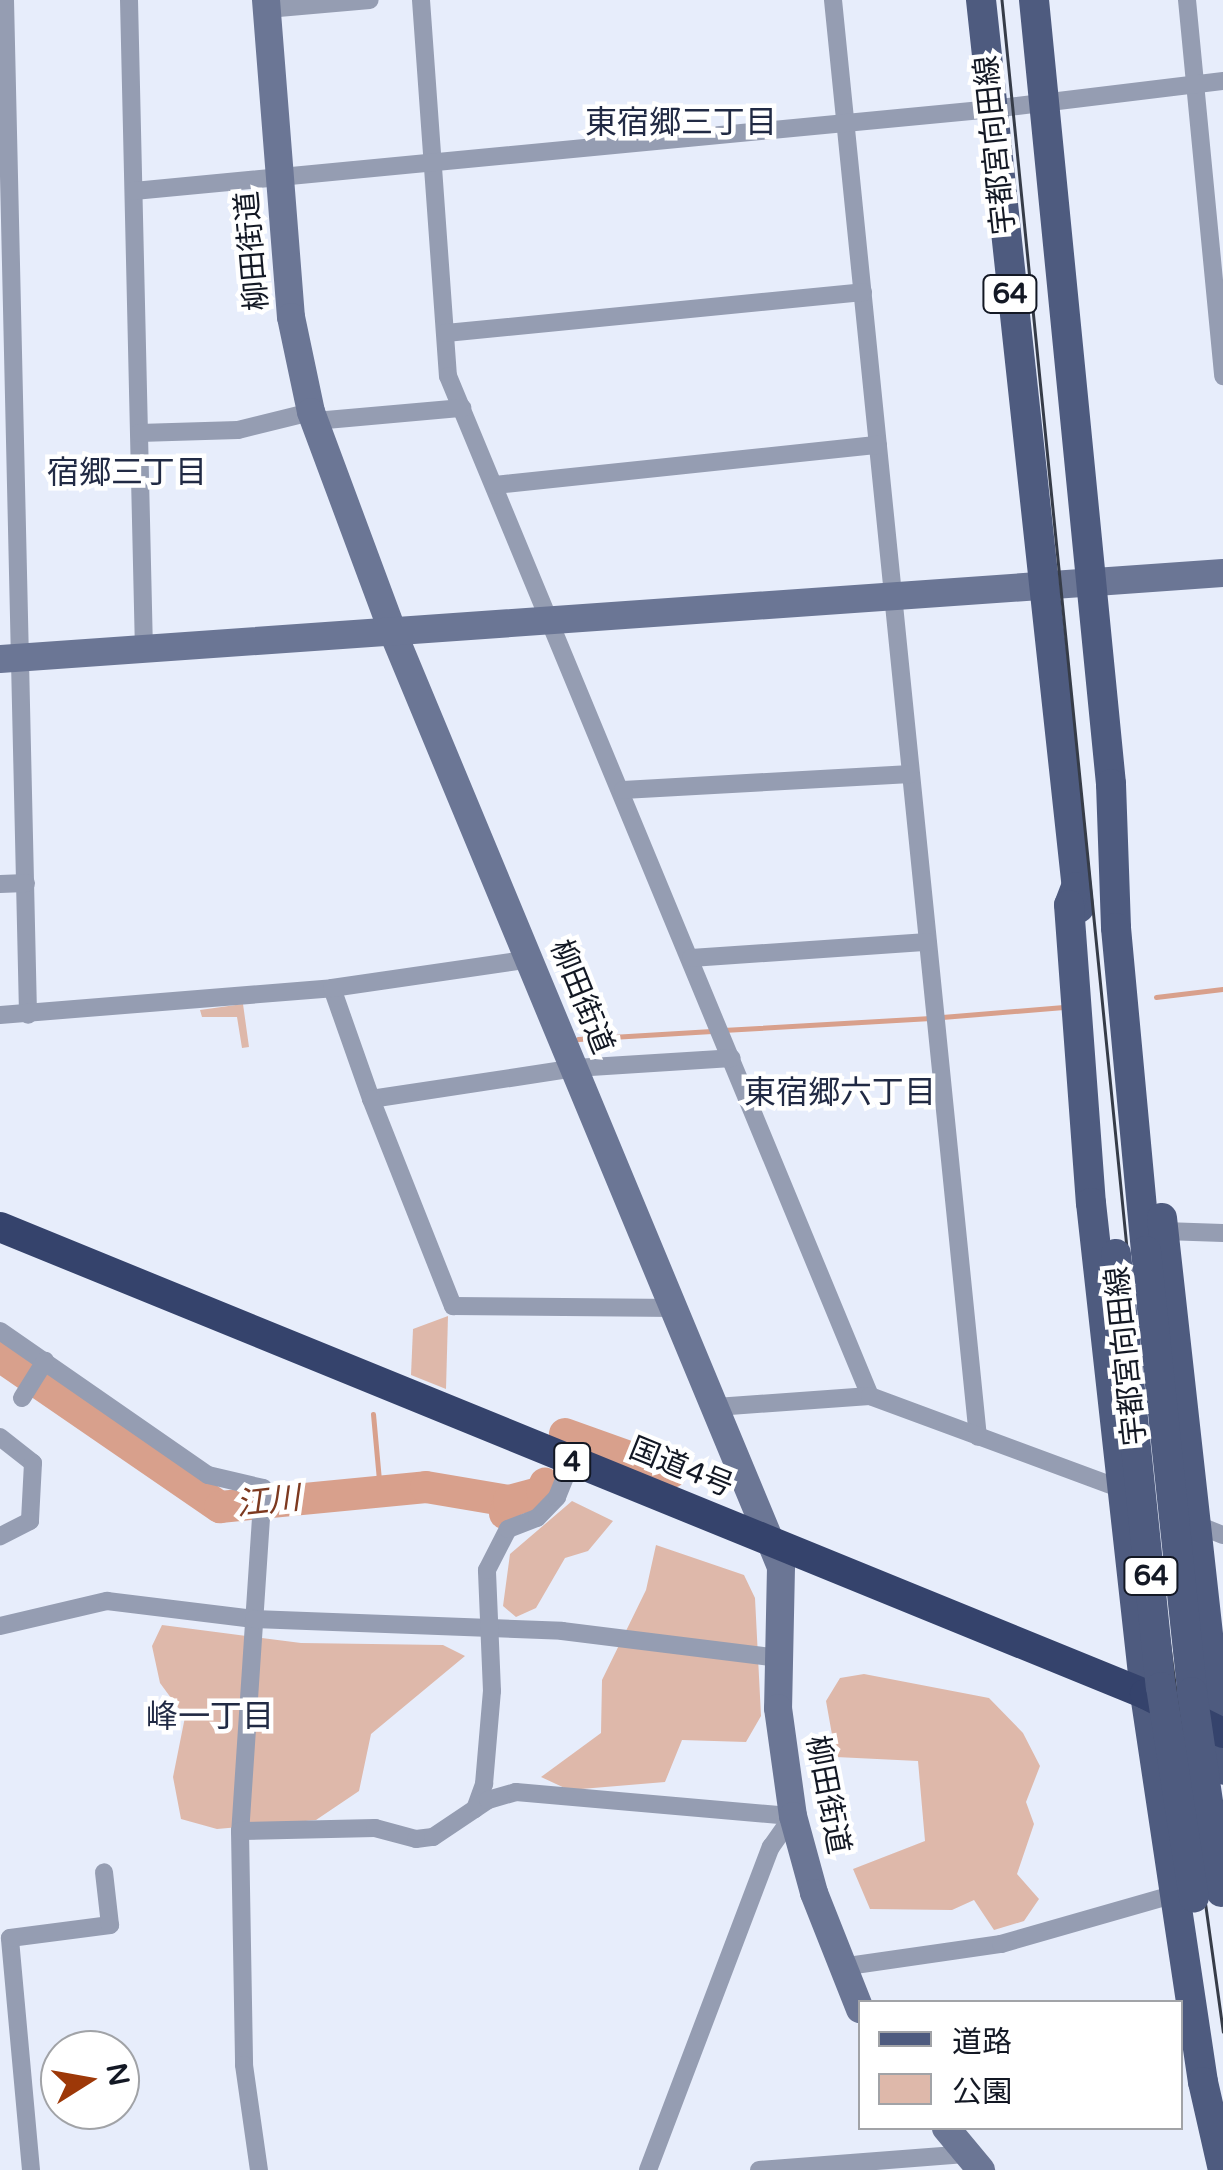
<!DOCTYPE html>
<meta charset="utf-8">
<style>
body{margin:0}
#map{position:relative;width:1223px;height:2170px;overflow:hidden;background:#e7edfb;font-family:"Varela Round","Noto Sans JP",sans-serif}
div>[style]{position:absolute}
.green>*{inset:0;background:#deb8aa}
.stream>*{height:5px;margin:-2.5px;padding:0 2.5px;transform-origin:2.5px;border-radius:2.5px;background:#d8a08c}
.river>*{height:32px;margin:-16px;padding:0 16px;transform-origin:16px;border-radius:16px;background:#d8a08c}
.street>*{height:18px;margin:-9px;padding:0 9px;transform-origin:9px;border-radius:9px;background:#959db2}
.secondary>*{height:28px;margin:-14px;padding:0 14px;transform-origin:14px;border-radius:14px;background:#6b7695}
.primary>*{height:30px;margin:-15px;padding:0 15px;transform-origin:15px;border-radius:15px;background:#4e5b7f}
.highway>*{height:30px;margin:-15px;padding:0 15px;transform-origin:15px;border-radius:15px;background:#35436c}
.tram>*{height:2.5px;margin:-1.25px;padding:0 1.25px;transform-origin:1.25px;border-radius:1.25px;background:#363c48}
.primary-bridge>*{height:30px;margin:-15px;padding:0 15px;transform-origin:15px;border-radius:15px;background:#4e5b7f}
span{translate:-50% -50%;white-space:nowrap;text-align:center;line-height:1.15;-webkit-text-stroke:9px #fff;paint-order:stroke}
.shield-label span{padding:2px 8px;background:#fff;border:2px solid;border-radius:8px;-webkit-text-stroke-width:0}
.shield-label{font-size:28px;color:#131824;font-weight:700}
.street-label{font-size:30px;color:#131824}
.neighbourhood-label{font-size:32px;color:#212a44}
.water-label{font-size:32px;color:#7d391f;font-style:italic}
.legend{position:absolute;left:858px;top:2000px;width:325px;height:130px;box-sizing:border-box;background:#fff;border:2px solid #a1a3a7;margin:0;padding:12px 18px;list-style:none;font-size:30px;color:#131824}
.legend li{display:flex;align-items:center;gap:20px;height:50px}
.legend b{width:50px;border:2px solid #a1a3a7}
.north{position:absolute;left:40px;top:2030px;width:100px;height:100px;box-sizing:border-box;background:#fff;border:2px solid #a1a3a7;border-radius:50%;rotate:79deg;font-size:28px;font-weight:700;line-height:40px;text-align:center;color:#131824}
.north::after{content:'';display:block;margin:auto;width:35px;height:45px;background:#9d3808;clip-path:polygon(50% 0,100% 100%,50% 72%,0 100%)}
</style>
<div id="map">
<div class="green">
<div style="clip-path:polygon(243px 1004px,249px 1047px,242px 1048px,237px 1017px,202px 1017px,200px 1010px)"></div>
<div style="clip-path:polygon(448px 1316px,446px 1389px,411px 1375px,413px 1329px)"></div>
<div style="clip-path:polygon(572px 1501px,613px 1521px,588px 1551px,565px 1558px,536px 1608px,516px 1617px,503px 1606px,510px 1554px)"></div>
<div style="clip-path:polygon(656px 1545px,744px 1575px,755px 1598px,761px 1716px,746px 1742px,682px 1740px,665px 1782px,569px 1790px,541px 1777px,601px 1733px,602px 1680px,646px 1590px)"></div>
<div style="clip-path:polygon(162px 1625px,301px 1643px,443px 1645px,465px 1656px,371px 1734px,359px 1791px,316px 1820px,217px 1829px,181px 1819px,173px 1777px,185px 1717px,160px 1683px,152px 1646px)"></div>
<div style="clip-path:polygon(864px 1674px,989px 1698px,1023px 1733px,1040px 1766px,1026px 1802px,1034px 1824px,1017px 1874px,1039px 1899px,1024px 1921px,994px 1930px,974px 1900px,952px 1910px,870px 1909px,853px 1869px,925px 1841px,918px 1761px,836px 1757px,826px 1701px,840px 1678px)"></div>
</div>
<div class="stream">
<div style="left:1156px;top:997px;width:67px;rotate:-6.8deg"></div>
<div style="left:942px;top:1017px;width:122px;rotate:-4.7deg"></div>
<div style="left:723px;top:1030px;width:208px;rotate:-3.3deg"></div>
<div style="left:578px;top:1039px;width:134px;rotate:-3.4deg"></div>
<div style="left:373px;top:1414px;width:77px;rotate:84.8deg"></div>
</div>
<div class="river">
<div style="left:0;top:1356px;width:267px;rotate:34.5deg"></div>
<div style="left:220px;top:1507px;width:207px;rotate:-5.5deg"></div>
<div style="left:426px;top:1487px;width:84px;rotate:9.6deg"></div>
<div style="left:509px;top:1501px;width:13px;rotate:108deg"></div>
<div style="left:565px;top:1434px;width:113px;rotate:19.7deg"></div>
<div style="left:509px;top:1501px;width:34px;rotate:-15deg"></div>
<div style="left:542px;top:1492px;width:9px;rotate:-69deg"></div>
</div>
<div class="street">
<div style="left:5px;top:0;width:1015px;rotate:88.7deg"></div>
<div style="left:129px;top:0;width:651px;rotate:88.68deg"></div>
<div style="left:421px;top:0;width:377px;rotate:85.9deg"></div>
<div style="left:448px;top:376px;width:1104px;rotate:67.52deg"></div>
<div style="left:833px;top:0;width:1444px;rotate:84.24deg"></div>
<div style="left:1187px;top:0;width:378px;rotate:84.5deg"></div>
<div style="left:267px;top:9px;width:103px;rotate:-5deg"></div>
<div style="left:134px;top:191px;width:862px;rotate:-5.46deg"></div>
<div style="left:992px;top:109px;width:233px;rotate:-6.9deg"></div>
<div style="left:446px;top:333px;width:419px;rotate:-5.6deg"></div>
<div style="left:315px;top:421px;width:148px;rotate:-5.1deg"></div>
<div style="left:139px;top:433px;width:99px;rotate:-1.7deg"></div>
<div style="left:238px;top:430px;width:75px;rotate:-13.9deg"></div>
<div style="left:495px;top:485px;width:385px;rotate:-6deg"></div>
<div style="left:623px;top:790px;width:288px;rotate:-3.2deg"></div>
<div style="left:0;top:884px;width:26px;rotate:-2deg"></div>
<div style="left:691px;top:958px;width:237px;rotate:-3.9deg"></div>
<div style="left:332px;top:988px;width:118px;rotate:70.6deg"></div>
<div style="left:371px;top:1099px;width:206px;rotate:-8.6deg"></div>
<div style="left:575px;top:1068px;width:157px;rotate:-3.6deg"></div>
<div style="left:0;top:1015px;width:333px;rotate:-4.6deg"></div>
<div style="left:332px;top:988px;width:201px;rotate:-8.3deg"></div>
<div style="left:371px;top:1099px;width:223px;rotate:68.4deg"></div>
<div style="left:453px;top:1306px;width:223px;rotate:0.5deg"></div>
<div style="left:1164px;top:1231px;width:59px;rotate:1.9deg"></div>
<div style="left:0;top:1331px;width:253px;rotate:34.7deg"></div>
<div style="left:208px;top:1475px;width:57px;rotate:13.3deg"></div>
<div style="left:263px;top:1488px;width:344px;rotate:93.8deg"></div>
<div style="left:240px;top:1831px;width:234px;rotate:89deg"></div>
<div style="left:244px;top:2065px;width:106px;rotate:81.9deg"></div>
<div style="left:22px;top:1398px;width:44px;rotate:-58.1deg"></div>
<div style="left:716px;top:1407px;width:154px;rotate:-4.1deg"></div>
<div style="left:870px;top:1396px;width:269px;rotate:20.3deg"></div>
<div style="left:0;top:1437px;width:42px;rotate:38.2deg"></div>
<div style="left:33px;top:1463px;width:58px;rotate:93deg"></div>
<div style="left:30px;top:1521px;width:34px;rotate:153deg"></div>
<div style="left:1193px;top:1523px;width:32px;rotate:22deg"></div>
<div style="left:0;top:1626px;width:110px;rotate:-13.2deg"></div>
<div style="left:107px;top:1601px;width:148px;rotate:7deg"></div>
<div style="left:254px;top:1619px;width:308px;rotate:2.2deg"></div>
<div style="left:562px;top:1631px;width:218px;rotate:7.1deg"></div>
<div style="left:475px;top:1809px;width:27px;rotate:-70deg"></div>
<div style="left:484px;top:1784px;width:93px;rotate:-85.1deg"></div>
<div style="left:492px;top:1691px;width:121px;rotate:-92.4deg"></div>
<div style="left:487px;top:1570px;width:46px;rotate:-62.9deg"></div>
<div style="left:508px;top:1529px;width:31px;rotate:-21deg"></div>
<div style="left:537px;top:1518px;width:29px;rotate:-46deg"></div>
<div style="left:557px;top:1497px;width:38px;rotate:-68deg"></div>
<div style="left:240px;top:1831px;width:135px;rotate:-1.3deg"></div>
<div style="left:375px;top:1828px;width:42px;rotate:15deg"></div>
<div style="left:416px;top:1839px;width:17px;rotate:-7deg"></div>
<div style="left:433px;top:1837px;width:66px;rotate:-33.9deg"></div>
<div style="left:488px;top:1800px;width:29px;rotate:-16deg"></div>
<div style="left:516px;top:1792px;width:278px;rotate:5deg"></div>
<div style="left:841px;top:1967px;width:162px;rotate:-8.2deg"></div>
<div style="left:1001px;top:1944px;width:181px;rotate:-16deg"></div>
<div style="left:31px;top:2170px;width:233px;rotate:-95.2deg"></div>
<div style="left:10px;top:1938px;width:101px;rotate:-7.4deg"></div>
<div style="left:110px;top:1925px;width:53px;rotate:-96.5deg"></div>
<div style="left:648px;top:2170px;width:346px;rotate:-69.2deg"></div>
<div style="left:771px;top:1847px;width:38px;rotate:-55deg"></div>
<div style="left:759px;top:2170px;width:210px;rotate:-4.4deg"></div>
</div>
<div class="secondary">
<div style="left:266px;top:0;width:318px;rotate:85.5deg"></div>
<div style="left:291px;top:317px;width:97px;rotate:78.1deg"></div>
<div style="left:311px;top:412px;width:238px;rotate:69.6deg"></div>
<div style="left:394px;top:635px;width:1009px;rotate:67.45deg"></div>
<div style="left:781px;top:1567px;width:141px;rotate:91.2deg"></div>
<div style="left:778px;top:1708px;width:109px;rotate:82.1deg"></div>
<div style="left:793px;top:1816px;width:80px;rotate:74.7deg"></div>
<div style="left:814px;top:1893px;width:125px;rotate:68.4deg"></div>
<div style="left:0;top:659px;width:1226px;rotate:-4.02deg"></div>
<div style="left:946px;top:2128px;width:55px;rotate:50.2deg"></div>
</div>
<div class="primary">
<div style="left:981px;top:0;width:913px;rotate:83.84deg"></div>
<div style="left:1034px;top:0;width:788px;rotate:84.39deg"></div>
<div style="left:1111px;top:784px;width:144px;rotate:88deg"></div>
<div style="left:1116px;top:928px;width:324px;rotate:84.7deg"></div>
<div style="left:1076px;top:887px;width:19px;rotate:111deg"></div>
<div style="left:1069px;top:905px;width:299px;rotate:85.8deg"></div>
<div style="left:1091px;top:1203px;width:494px;rotate:83.7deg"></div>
<div style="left:1145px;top:1694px;width:392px;rotate:81.5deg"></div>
<div style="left:1203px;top:2082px;width:90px;rotate:77.2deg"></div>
<div style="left:1162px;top:1218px;width:555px;rotate:83.69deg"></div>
</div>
<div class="highway">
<div style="left:0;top:1227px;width:1237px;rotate:22.19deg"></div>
<div style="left:1145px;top:1694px;width:87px;rotate:26.6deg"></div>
</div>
<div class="tram">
<div style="left:1002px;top:0;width:1576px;rotate:84.28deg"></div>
<div style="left:1159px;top:1568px;width:468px;rotate:82.1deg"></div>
</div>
<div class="primary-bridge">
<div style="left:1146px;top:1251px;width:443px;rotate:84deg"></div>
<div style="left:1192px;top:1692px;width:202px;rotate:81.7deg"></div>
<div style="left:1116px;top:1254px;width:435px;rotate:84.1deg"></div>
<div style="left:1161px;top:1687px;width:213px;rotate:81.1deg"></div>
</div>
<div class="shield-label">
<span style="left:1010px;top:294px">64</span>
<span style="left:572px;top:1462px">4</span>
<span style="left:1151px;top:1576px">64</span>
</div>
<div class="street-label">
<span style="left:996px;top:145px;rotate:-96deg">宇都宮向田線</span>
<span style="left:253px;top:251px;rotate:-95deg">柳田街道</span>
<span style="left:581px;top:997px;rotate:68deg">柳田街道</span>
<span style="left:1127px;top:1356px;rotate:-96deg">宇都宮向田線</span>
<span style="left:681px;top:1468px;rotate:22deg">国道4号</span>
<span style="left:827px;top:1795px;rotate:79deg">柳田街道</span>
</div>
<div class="neighbourhood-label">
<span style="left:681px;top:123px">東宿郷三丁目</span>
<span style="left:127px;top:473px">宿郷三丁目</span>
<span style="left:840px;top:1093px">東宿郷六丁目</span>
<span style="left:210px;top:1717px">峰一丁目</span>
</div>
<div class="water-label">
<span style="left:268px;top:1502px;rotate:-6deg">江川</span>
</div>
<ul class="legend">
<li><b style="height:12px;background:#4e5b7f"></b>道路</li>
<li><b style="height:28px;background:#deb8aa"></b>公園</li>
</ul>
<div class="north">N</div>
</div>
